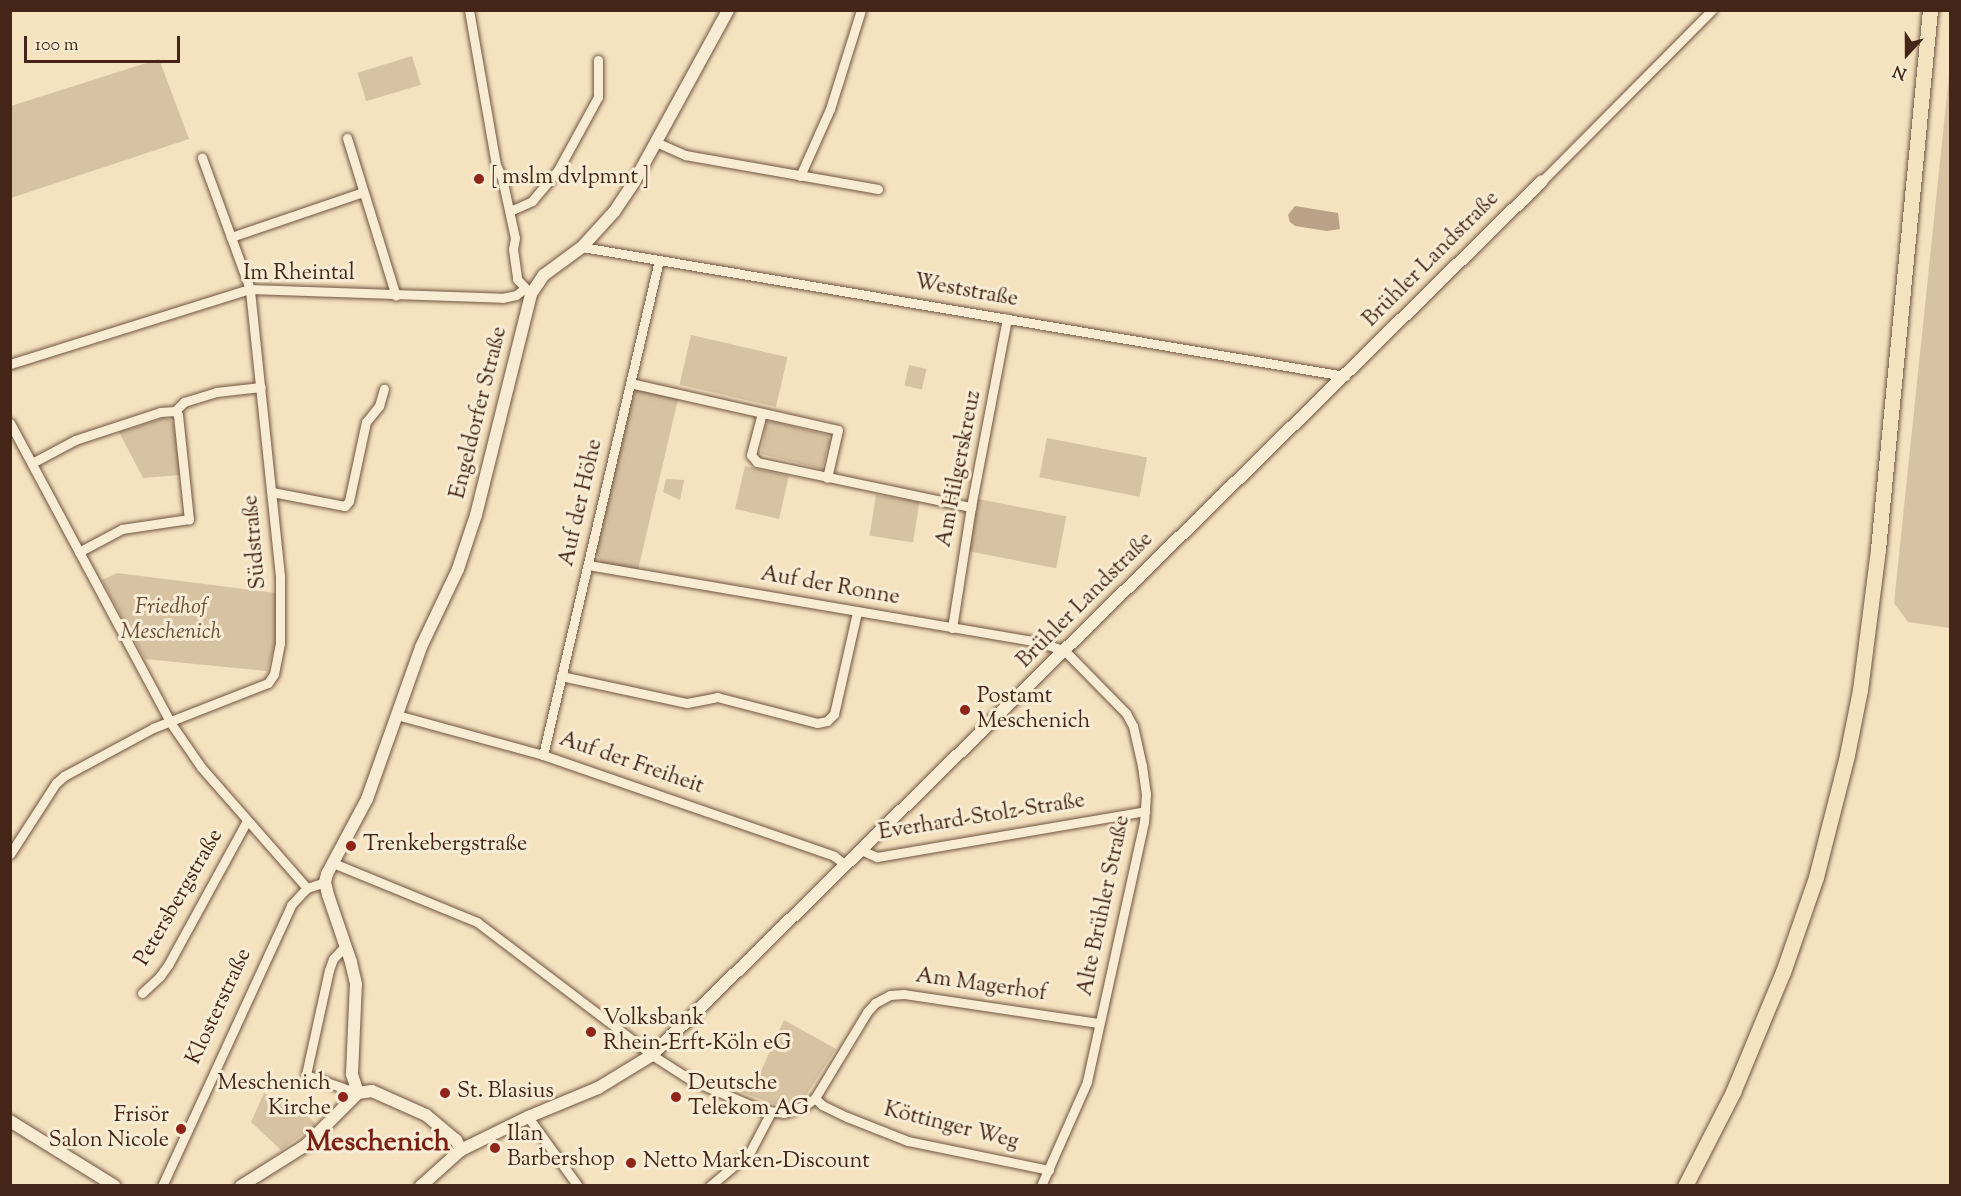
<!DOCTYPE html>
<meta charset="utf-8">
<style>
body{margin:0}
#map{position:relative;width:1961px;height:1196px;overflow:hidden;background:#f5e2bf;font-family:"Sorts Mill Goudy",serif}
div>[style]{position:absolute}
.green>*{inset:0;background:#d7c2a2;transform-origin:0 0}
.water>*{inset:0;background:#b9a286}
.roads{filter:drop-shadow(0 0 2px #705441) drop-shadow(0 0 2px #705441)}
.minor>*{height:9px;margin:-4.5px;padding:0 4.5px;transform-origin:4.5px;border-radius:4.5px;background:#f8ecd5}
.tertiary>*{height:12px;margin:-6px;padding:0 6px;transform-origin:6px;border-radius:6px;background:#f8ecd5}
.trunk>*{height:15px;margin:-7.5px;padding:0 7.5px;transform-origin:7.5px;border-radius:7.5px;background:#f5e2bf}
.dots>*{width:16px;height:16px;translate:-50% -50%;box-sizing:border-box;border:3px solid #f8ecd5;border-radius:50%}
span{translate:-50% -50%;white-space:nowrap;text-align:center;line-height:1.15;-webkit-text-stroke:6px #f8ecd5;paint-order:stroke}
.poi-label{font-size:22px;color:#442517}
.left{translate:0 -50%;text-align:left}
.right{translate:-100% -50%;text-align:right}
.street-label{font-size:22px;color:#442517}
.park-label{font-size:22px;color:#694c3a;font-style:italic}
.district-label{font-size:28px;color:#7a1f14;font-weight:700}
.frame{position:absolute;inset:0;border:12px solid #442517;pointer-events:none}
.north{position:absolute;left:1877px;top:24px;width:60px;height:60px;-webkit-text-stroke:4px #f8ecd5;paint-order:stroke;rotate:201deg;font-size:16px;font-weight:700;line-height:24px;text-align:center;color:#442517}
.north::after{content:'';display:block;margin:auto;width:21px;height:27px;background:#442517;clip-path:polygon(50% 0,100% 100%,50% 72%,0 100%)}
.scale{position:absolute;left:24px;top:36px;width:156px;height:27px;box-sizing:border-box;border:3px solid #442517;border-top:0;padding-left:8px;font-size:18px;line-height:21px;white-space:nowrap;color:#442517;-webkit-text-stroke:4px #f8ecd5;paint-order:stroke}
</style>
<div id="map">
<div class="green">
<div style="left:412px;top:56px;width:30px;height:57px;rotate:73deg"></div>
<div style="clip-path:polygon(159px 59px,189px 139px,11px 198px,11px 106px)"></div>
<div style="clip-path:polygon(1950px 66px,1950px 628px,1908px 622px,1894px 603px)"></div>
<div style="left:691px;top:335px;width:99px;height:51px;rotate:13deg"></div>
<div style="left:909px;top:365px;width:18px;height:21px;rotate:13deg"></div>
<div style="clip-path:polygon(638px 389px,678px 399px,638px 570px,601px 563px,595px 550px,631px 396px)"></div>
<div style="clip-path:polygon(164px 418px,170px 419px,174px 425px,180px 475px,143px 478px,119px 432px)"></div>
<div style="clip-path:polygon(770px 421px,828px 435px,830px 440px,822px 469px,761px 454px,766px 424px)"></div>
<div style="left:1047px;top:438px;width:102px;height:40px;rotate:11deg"></div>
<div style="left:745px;top:466px;width:45px;height:44px;rotate:13deg"></div>
<div style="clip-path:polygon(666px 479px,684px 480px,680px 500px,663px 492px)"></div>
<div style="left:876px;top:495px;width:44px;height:41px;rotate:9deg"></div>
<div style="left:978px;top:499px;width:90px;height:53px;rotate:11deg"></div>
<div style="clip-path:polygon(117px 573px,276px 593px,275px 644px,267px 671px,145px 659px,102px 580px)"></div>
<div style="clip-path:polygon(784px 1020px,836px 1049px,805px 1097px,790px 1104px,774px 1104px,740px 1092px,737px 1083px,756px 1082px)"></div>
<div style="clip-path:polygon(264px 1093px,307px 1114px,316px 1125px,281px 1150px,251px 1122px)"></div>
</div>
<div class="water">
<div style="clip-path:polygon(1295px 206px,1338px 213px,1340px 229px,1327px 231px,1295px 226px,1290px 222px,1288px 215px)"></div>
</div>
<div class="roads">
<div class="minor">
<div style="left:469px;top:10px;width:157px;rotate:80.1deg"></div>
<div style="left:496px;top:165px;width:14px;rotate:65deg"></div>
<div style="left:502px;top:178px;width:61px;rotate:77.8deg"></div>
<div style="left:515px;top:238px;width:11px;rotate:100deg"></div>
<div style="left:513px;top:249px;width:30px;rotate:82deg"></div>
<div style="left:517px;top:279px;width:18px;rotate:47deg"></div>
<div style="left:347px;top:138px;width:165px;rotate:72.8deg"></div>
<div style="left:658px;top:143px;width:30px;rotate:24deg"></div>
<div style="left:685px;top:155px;width:196px;rotate:10deg"></div>
<div style="left:800px;top:176px;width:73px;rotate:-65.9deg"></div>
<div style="left:830px;top:109px;width:104px;rotate:-72.6deg"></div>
<div style="left:1542px;top:181px;width:241px;rotate:-45.2deg"></div>
<div style="left:510px;top:211px;width:24px;rotate:-24deg"></div>
<div style="left:532px;top:201px;width:40px;rotate:-50deg"></div>
<div style="left:558px;top:170px;width:83px;rotate:-61.3deg"></div>
<div style="left:598px;top:97px;width:37px;rotate:-90deg"></div>
<div style="left:231px;top:237px;width:139px;rotate:-18.8deg"></div>
<div style="left:582px;top:247px;width:774px;rotate:9.6deg"></div>
<div style="left:10px;top:364px;width:251px;rotate:-17.4deg"></div>
<div style="left:250px;top:289px;width:252px;rotate:2deg"></div>
<div style="left:502px;top:298px;width:14px;rotate:-12deg"></div>
<div style="left:516px;top:295px;width:10px;rotate:-37deg"></div>
<div style="left:630px;top:383px;width:213px;rotate:12.7deg"></div>
<div style="left:838px;top:430px;width:49px;rotate:102.9deg"></div>
<div style="left:175px;top:411px;width:13px;rotate:-45deg"></div>
<div style="left:184px;top:402px;width:34px;rotate:-17deg"></div>
<div style="left:216px;top:392px;width:45px;rotate:-6.3deg"></div>
<div style="left:762px;top:413px;width:43px;rotate:104.7deg"></div>
<div style="left:751px;top:455px;width:9px;rotate:49deg"></div>
<div style="left:757px;top:462px;width:219px;rotate:11.9deg"></div>
<div style="left:10px;top:423px;width:339px;rotate:61.8deg"></div>
<div style="left:170px;top:722px;width:55px;rotate:55.4deg"></div>
<div style="left:201px;top:767px;width:161px;rotate:48.8deg"></div>
<div style="left:32px;top:463px;width:49px;rotate:-28.1deg"></div>
<div style="left:75px;top:440px;width:89px;rotate:-18.2deg"></div>
<div style="left:160px;top:412px;width:15px;rotate:-4deg"></div>
<div style="left:175px;top:411px;width:5px;rotate:53deg"></div>
<div style="left:178px;top:415px;width:105px;rotate:84deg"></div>
<div style="left:189px;top:519px;width:68px;rotate:171.5deg"></div>
<div style="left:122px;top:529px;width:49px;rotate:151.9deg"></div>
<div style="left:272px;top:492px;width:74px;rotate:10.9deg"></div>
<div style="left:345px;top:506px;width:6px;rotate:-51deg"></div>
<div style="left:349px;top:501px;width:81px;rotate:-77.9deg"></div>
<div style="left:366px;top:422px;width:21px;rotate:-51deg"></div>
<div style="left:379px;top:406px;width:18px;rotate:-74deg"></div>
<div style="left:588px;top:565px;width:461px;rotate:9.7deg"></div>
<div style="left:1042px;top:643px;width:24px;rotate:19deg"></div>
<div style="left:1065px;top:651px;width:87px;rotate:45.5deg"></div>
<div style="left:1126px;top:713px;width:15px;rotate:62deg"></div>
<div style="left:1133px;top:726px;width:41px;rotate:77.3deg"></div>
<div style="left:1142px;top:766px;width:28px;rotate:82deg"></div>
<div style="left:1146px;top:794px;width:28px;rotate:94deg"></div>
<div style="left:1144px;top:822px;width:266px;rotate:102.4deg"></div>
<div style="left:1087px;top:1082px;width:114px;rotate:113.9deg"></div>
<div style="left:952px;top:628px;width:122px;rotate:-81.1deg"></div>
<div style="left:971px;top:507px;width:192px;rotate:-79.2deg"></div>
<div style="left:561px;top:676px;width:129px;rotate:12.1deg"></div>
<div style="left:687px;top:703px;width:31px;rotate:-11deg"></div>
<div style="left:717px;top:697px;width:103px;rotate:14.6deg"></div>
<div style="left:817px;top:723px;width:10px;rotate:-11deg"></div>
<div style="left:827px;top:721px;width:10px;rotate:-45deg"></div>
<div style="left:834px;top:714px;width:105px;rotate:-77.3deg"></div>
<div style="left:397px;top:715px;width:151px;rotate:15.3deg"></div>
<div style="left:543px;top:755px;width:308px;rotate:19.1deg"></div>
<div style="left:834px;top:856px;width:15px;rotate:37deg"></div>
<div style="left:543px;top:755px;width:508px;rotate:-76.81deg"></div>
<div style="left:861px;top:850px;width:17px;rotate:24deg"></div>
<div style="left:877px;top:857px;width:272px;rotate:-9.7deg"></div>
<div style="left:10px;top:854px;width:85px;rotate:-57.1deg"></div>
<div style="left:56px;top:783px;width:11px;rotate:-41deg"></div>
<div style="left:64px;top:776px;width:101px;rotate:-28.3deg"></div>
<div style="left:153px;top:728px;width:123px;rotate:-21.4deg"></div>
<div style="left:268px;top:683px;width:11px;rotate:-56deg"></div>
<div style="left:274px;top:674px;width:32px;rotate:-79deg"></div>
<div style="left:280px;top:643px;width:67px;rotate:-90deg"></div>
<div style="left:280px;top:576px;width:289px;rotate:-96deg"></div>
<div style="left:250px;top:289px;width:140px;rotate:-110.1deg"></div>
<div style="left:333px;top:863px;width:156px;rotate:22.3deg"></div>
<div style="left:477px;top:922px;width:220px;rotate:37.2deg"></div>
<div style="left:652px;top:1055px;width:46px;rotate:32.7deg"></div>
<div style="left:691px;top:1080px;width:77px;rotate:22.9deg"></div>
<div style="left:762px;top:1110px;width:22px;rotate:8deg"></div>
<div style="left:784px;top:1113px;width:23px;rotate:-20deg"></div>
<div style="left:806px;top:1105px;width:11px;rotate:-38deg"></div>
<div style="left:815px;top:1098px;width:100px;rotate:-58.8deg"></div>
<div style="left:867px;top:1012px;width:12px;rotate:-48deg"></div>
<div style="left:875px;top:1003px;width:17px;rotate:-28deg"></div>
<div style="left:890px;top:995px;width:14px;rotate:-4deg"></div>
<div style="left:904px;top:994px;width:197px;rotate:8.5deg"></div>
<div style="left:346px;top:945px;width:19px;rotate:133deg"></div>
<div style="left:333px;top:959px;width:12px;rotate:110deg"></div>
<div style="left:329px;top:970px;width:107px;rotate:102.4deg"></div>
<div style="left:306px;top:1075px;width:55px;rotate:19.1deg"></div>
<div style="left:142px;top:993px;width:25px;rotate:-43deg"></div>
<div style="left:160px;top:976px;width:14px;rotate:-54deg"></div>
<div style="left:168px;top:965px;width:164px;rotate:-61.3deg"></div>
<div style="left:815px;top:1098px;width:10px;rotate:45deg"></div>
<div style="left:822px;top:1105px;width:28px;rotate:26deg"></div>
<div style="left:847px;top:1117px;width:66px;rotate:21.5deg"></div>
<div style="left:908px;top:1141px;width:144px;rotate:11.6deg"></div>
<div style="left:528px;top:1117px;width:85px;rotate:54.1deg"></div>
<div style="left:162px;top:1186px;width:309px;rotate:-65.3deg"></div>
<div style="left:291px;top:905px;width:23px;rotate:-47deg"></div>
<div style="left:307px;top:888px;width:19px;rotate:-18deg"></div>
<div style="left:710px;top:1186px;width:52px;rotate:-40.4deg"></div>
<div style="left:750px;top:1152px;width:45px;rotate:-62.3deg"></div>
</div>
<div class="tertiary">
<div style="left:358px;top:1093px;width:20px;rotate:-108deg"></div>
<div style="left:352px;top:1074px;width:90px;rotate:-87.5deg"></div>
<div style="left:356px;top:984px;width:23px;rotate:-103deg"></div>
<div style="left:351px;top:962px;width:71px;rotate:-108.9deg"></div>
<div style="left:328px;top:895px;width:13px;rotate:-103deg"></div>
<div style="left:325px;top:882px;width:8px;rotate:-76deg"></div>
<div style="left:327px;top:874px;width:85px;rotate:-61.9deg"></div>
<div style="left:367px;top:799px;width:161px;rotate:-70.4deg"></div>
<div style="left:421px;top:647px;width:86px;rotate:-64.6deg"></div>
<div style="left:458px;top:569px;width:57px;rotate:-71.6deg"></div>
<div style="left:476px;top:515px;width:228px;rotate:-76deg"></div>
<div style="left:531px;top:294px;width:23px;rotate:-56deg"></div>
<div style="left:544px;top:275px;width:47px;rotate:-36.4deg"></div>
<div style="left:582px;top:247px;width:47px;rotate:-47.6deg"></div>
<div style="left:614px;top:212px;width:36px;rotate:-56deg"></div>
<div style="left:634px;top:182px;width:196px;rotate:-61.3deg"></div>
<div style="left:10px;top:1121px;width:123px;rotate:31.8deg"></div>
<div style="left:241px;top:1186px;width:77px;rotate:-32.2deg"></div>
<div style="left:306px;top:1145px;width:74px;rotate:-45deg"></div>
<div style="left:358px;top:1093px;width:14px;rotate:-8deg"></div>
<div style="left:372px;top:1091px;width:59px;rotate:24deg"></div>
<div style="left:426px;top:1115px;width:39px;rotate:40deg"></div>
<div style="left:456px;top:1140px;width:11px;rotate:63deg"></div>
<div style="left:421px;top:1186px;width:54px;rotate:-42deg"></div>
<div style="left:461px;top:1150px;width:75px;rotate:-26.2deg"></div>
<div style="left:528px;top:1117px;width:76px;rotate:-22.5deg"></div>
<div style="left:598px;top:1088px;width:63px;rotate:-31.4deg"></div>
<div style="left:652px;top:1055px;width:1247px;rotate:-44.48deg"></div>
</div>
<div class="trunk">
<div style="left:1685px;top:1186px;width:106px;rotate:-62.9deg"></div>
<div style="left:1733px;top:1092px;width:130px;rotate:-67.4deg"></div>
<div style="left:1783px;top:972px;width:101px;rotate:-70.8deg"></div>
<div style="left:1816px;top:877px;width:126px;rotate:-75.7deg"></div>
<div style="left:1847px;top:755px;width:66px;rotate:-78.7deg"></div>
<div style="left:1860px;top:690px;width:142px;rotate:-82.7deg"></div>
<div style="left:1878px;top:549px;width:542px;rotate:-84.49deg"></div>
</div>
</div>
<div class="dots">
<div style="left:479px;top:179px;background:#8f2418"></div>
<div style="left:965px;top:710px;background:#8f2418"></div>
<div style="left:351px;top:846px;background:#8f2418"></div>
<div style="left:591px;top:1032px;background:#8f2418"></div>
<div style="left:445px;top:1093px;background:#8f2418"></div>
<div style="left:343px;top:1097px;background:#8f2418"></div>
<div style="left:676px;top:1097px;background:#8f2418"></div>
<div style="left:181px;top:1129px;background:#8f2418"></div>
<div style="left:495px;top:1148px;background:#8f2418"></div>
<div style="left:631px;top:1163px;background:#8f2418"></div>
</div>
<div class="poi-label">
<span class="left" style="left:491px;top:179px">[ mslm dvlpmnt ]</span>
<span class="left" style="left:977px;top:710px">Postamt<br>Meschenich</span>
<span class="left" style="left:363px;top:846px">Trenkebergstraße</span>
<span class="left" style="left:603px;top:1032px">Volksbank<br>Rhein-Erft-Köln eG</span>
<span class="right" style="left:331px;top:1097px">Meschenich<br>Kirche</span>
<span class="left" style="left:688px;top:1097px">Deutsche<br>Telekom AG</span>
<span class="left" style="left:457px;top:1093px">St. Blasius</span>
<span class="right" style="left:169px;top:1129px">Frisör<br>Salon Nicole</span>
<span class="left" style="left:507px;top:1148px">Ilan<br>Barbershop</span>
<span class="left" style="left:643px;top:1163px">Netto Marken-Discount</span>
</div>
<div class="street-label">
<span style="left:1432px;top:260px;rotate:-45deg">Brühler Landstraße</span>
<span style="left:299px;top:275px">Im Rheintal</span>
<span style="left:966px;top:292px;rotate:10deg">Weststraße</span>
<span style="left:480px;top:413px;rotate:-76deg">Engeldorfer Straße</span>
<span style="left:960px;top:469px;rotate:-79deg">Am Hilgerskreuz</span>
<span style="left:582px;top:503px;rotate:-77deg">Auf der Höhe</span>
<span style="left:256px;top:542px;rotate:-95deg">Südstraße</span>
<span style="left:830px;top:587px;rotate:10deg">Auf der Ronne</span>
<span style="left:1086px;top:601px;rotate:-45deg">Brühler Landstraße</span>
<span style="left:631px;top:764px;rotate:19deg">Auf der Freiheit</span>
<span style="left:982px;top:818px;rotate:-9deg">Everhard-Stolz-Straße</span>
<span style="left:180px;top:898px;rotate:-60deg">Petersbergstraße</span>
<span style="left:1105px;top:906px;rotate:-78deg">Alte Brühler Straße</span>
<span style="left:981px;top:986px;rotate:8deg">Am Magerhof</span>
<span style="left:220px;top:1007px;rotate:-65deg">Klosterstraße</span>
<span style="left:951px;top:1127px;rotate:14deg">Köttinger Weg</span>
</div>
<div class="park-label">
<span style="left:171px;top:621px">Friedhof<br>Meschenich</span>
</div>
<div class="district-label">
<span style="left:378px;top:1143px">Meschenich</span>
</div>
<div class="frame"></div>
<div class="north">N</div>
<div class="scale">100 m</div>
</div>
